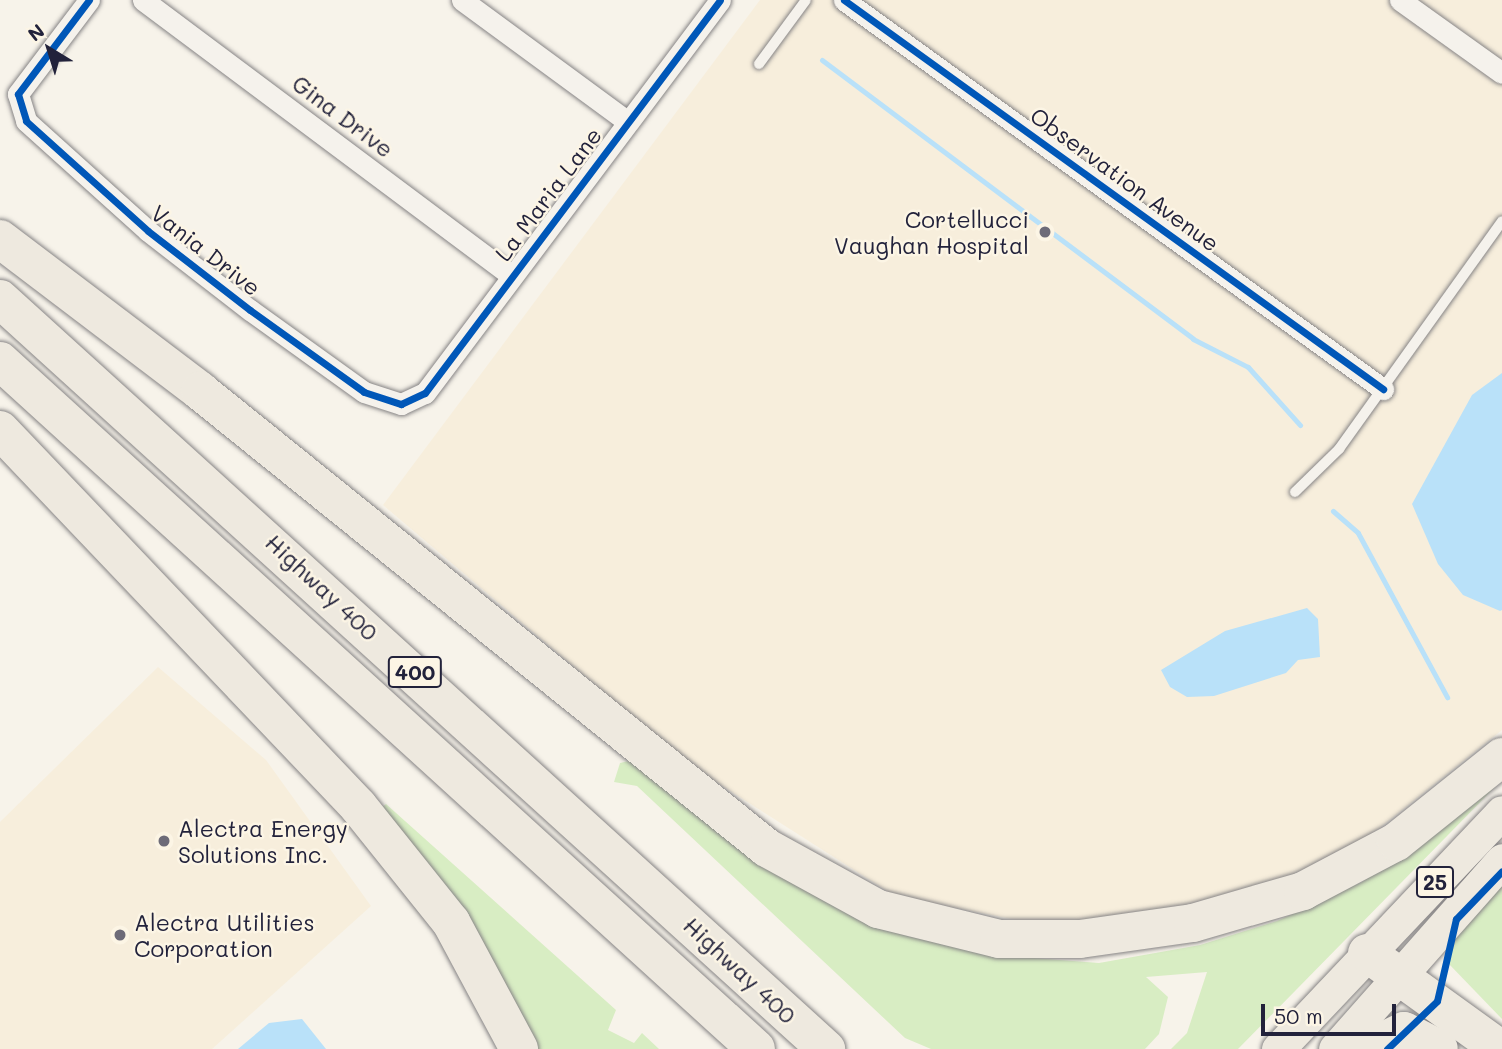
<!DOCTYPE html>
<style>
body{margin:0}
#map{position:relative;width:1502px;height:1049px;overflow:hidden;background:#f7f3ea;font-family:Mali,sans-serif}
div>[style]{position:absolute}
.built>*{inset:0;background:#f7eedc}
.green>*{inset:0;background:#d8edc3}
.water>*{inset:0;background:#b9e1f9}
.stream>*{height:5px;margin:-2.5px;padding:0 2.5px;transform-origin:2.5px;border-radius:2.5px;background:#b9e1f9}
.roads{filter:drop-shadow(0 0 2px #868485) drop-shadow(0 0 2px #868485)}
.service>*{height:10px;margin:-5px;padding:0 5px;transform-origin:5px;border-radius:5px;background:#f5f2ec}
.minor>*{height:21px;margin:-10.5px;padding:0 10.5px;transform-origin:10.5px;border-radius:10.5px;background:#f5f2ec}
.primary>*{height:33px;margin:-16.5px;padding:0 16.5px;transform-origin:16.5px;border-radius:16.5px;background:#eee9df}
.motorway>*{height:38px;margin:-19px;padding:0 19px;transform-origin:19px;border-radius:19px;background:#eee9df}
.cycleway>*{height:7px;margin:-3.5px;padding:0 3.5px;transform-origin:3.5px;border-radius:3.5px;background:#0057b8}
.dots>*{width:19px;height:19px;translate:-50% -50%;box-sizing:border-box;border:4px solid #fcf5e5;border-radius:50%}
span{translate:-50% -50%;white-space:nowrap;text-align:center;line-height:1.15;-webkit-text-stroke:5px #fcf5e5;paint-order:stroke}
.shield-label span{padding:2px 5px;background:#fcf5e5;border:2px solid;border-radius:5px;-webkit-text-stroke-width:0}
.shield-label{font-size:21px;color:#22223b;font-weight:700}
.street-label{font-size:23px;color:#22223b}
.poi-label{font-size:23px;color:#22223b}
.right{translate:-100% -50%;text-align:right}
.left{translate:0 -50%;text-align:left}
.north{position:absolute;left:14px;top:14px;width:70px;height:70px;-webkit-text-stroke:5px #fcf5e5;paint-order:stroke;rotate:322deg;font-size:19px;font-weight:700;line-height:28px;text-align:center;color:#22223b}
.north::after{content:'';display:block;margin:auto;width:24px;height:32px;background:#22223b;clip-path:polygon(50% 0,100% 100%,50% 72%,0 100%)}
.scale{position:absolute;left:1261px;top:1004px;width:135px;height:32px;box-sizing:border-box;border:4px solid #22223b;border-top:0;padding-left:9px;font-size:21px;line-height:24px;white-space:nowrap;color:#22223b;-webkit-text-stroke:5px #fcf5e5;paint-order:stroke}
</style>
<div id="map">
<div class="built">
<div style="clip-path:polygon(760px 0,1502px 0,1502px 730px,1346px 855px,1276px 885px,1149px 921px,1017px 920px,895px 896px,691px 766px,383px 505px)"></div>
<div style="clip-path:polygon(158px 667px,266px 760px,371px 906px,212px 1049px,0 1049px,0 822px)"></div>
</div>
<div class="green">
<div style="clip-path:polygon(633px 760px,770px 868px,1034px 958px,1099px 963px,1200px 945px,1277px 921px,1362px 882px,1498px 784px,1238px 1049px,1171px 1049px,1187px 1033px,1207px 972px,1146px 977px,1168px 997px,1159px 1034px,1145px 1049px,931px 1049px,905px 1038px,637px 786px,614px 782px,620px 763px)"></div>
<div style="clip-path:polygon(386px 804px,616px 1010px,608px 1030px,634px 1043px,642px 1033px,659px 1049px,532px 1049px,379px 810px)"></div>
<div style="clip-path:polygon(1502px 883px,1502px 1019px,1448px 963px,1457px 934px)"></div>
</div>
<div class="water">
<div style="clip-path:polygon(1502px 373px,1502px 610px,1500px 611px,1463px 595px,1438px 564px,1412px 504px,1472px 395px)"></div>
<div style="clip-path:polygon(1307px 608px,1318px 619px,1320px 657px,1298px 660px,1286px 673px,1214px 696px,1187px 697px,1170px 687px,1161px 670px,1225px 631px)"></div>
<div style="clip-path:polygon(302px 1019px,326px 1049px,238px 1049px,269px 1023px)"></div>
</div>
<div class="stream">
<div style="left:822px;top:60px;width:464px;rotate:36.9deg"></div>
<div style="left:1193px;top:339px;width:62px;rotate:27deg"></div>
<div style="left:1248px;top:367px;width:78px;rotate:48.1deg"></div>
<div style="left:1333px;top:511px;width:33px;rotate:41deg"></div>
<div style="left:1358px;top:533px;width:187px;rotate:61.5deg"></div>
</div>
<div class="roads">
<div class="service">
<div style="left:759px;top:64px;width:79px;rotate:-53.7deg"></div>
<div style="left:1295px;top:492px;width:62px;rotate:-44.3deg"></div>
<div style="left:1339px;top:449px;width:280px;rotate:-54.4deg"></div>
</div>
<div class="minor">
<div style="left:89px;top:0;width:118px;rotate:127.1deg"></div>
<div style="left:18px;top:94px;width:28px;rotate:73deg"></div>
<div style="left:26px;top:121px;width:164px;rotate:42deg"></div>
<div style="left:148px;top:231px;width:129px;rotate:37.8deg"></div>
<div style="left:250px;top:310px;width:140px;rotate:35.7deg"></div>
<div style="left:364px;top:392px;width:39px;rotate:18deg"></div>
<div style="left:401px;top:404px;width:26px;rotate:-25deg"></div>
<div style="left:425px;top:393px;width:491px;rotate:-53.1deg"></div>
<div style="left:143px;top:0;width:459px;rotate:36.8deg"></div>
<div style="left:462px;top:0;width:205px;rotate:36.3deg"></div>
<div style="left:844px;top:0;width:665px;rotate:35.82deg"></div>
<div style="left:1400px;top:0;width:125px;rotate:35.6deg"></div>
</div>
<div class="primary">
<div style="left:1278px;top:1049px;width:326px;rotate:-46.6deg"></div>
<div style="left:1335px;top:1049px;width:252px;rotate:-48.5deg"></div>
</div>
<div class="motorway">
<div style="left:0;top:239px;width:251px;rotate:37.2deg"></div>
<div style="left:200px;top:391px;width:728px;rotate:38.87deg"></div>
<div style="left:767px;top:848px;width:127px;rotate:28.8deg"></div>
<div style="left:878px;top:909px;width:125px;rotate:13.9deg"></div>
<div style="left:999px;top:939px;width:81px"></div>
<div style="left:1080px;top:939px;width:114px;rotate:-8.1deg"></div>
<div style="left:1193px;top:923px;width:115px;rotate:-16.2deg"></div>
<div style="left:1303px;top:891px;width:105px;rotate:-27.8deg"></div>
<div style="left:1396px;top:842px;width:136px;rotate:-38.7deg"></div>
<div style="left:0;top:299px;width:1116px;rotate:42.24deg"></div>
<div style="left:0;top:361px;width:1022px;rotate:42.3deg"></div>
<div style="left:0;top:430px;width:519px;rotate:46.4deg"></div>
<div style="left:358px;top:806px;width:149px;rotate:51.3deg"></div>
<div style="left:451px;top:922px;width:144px;rotate:61.8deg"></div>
<div style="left:1367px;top:953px;width:164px;rotate:35.8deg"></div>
<div style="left:1367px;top:1049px;width:41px;rotate:-25.9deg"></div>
<div style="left:1404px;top:1031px;width:39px;rotate:27deg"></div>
</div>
</div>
<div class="cycleway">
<div style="left:89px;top:0;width:118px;rotate:127.1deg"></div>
<div style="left:18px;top:94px;width:28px;rotate:73deg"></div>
<div style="left:26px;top:121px;width:164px;rotate:42deg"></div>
<div style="left:148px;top:231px;width:129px;rotate:37.8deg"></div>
<div style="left:250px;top:310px;width:140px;rotate:35.7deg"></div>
<div style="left:364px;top:392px;width:39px;rotate:18deg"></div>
<div style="left:401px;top:404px;width:26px;rotate:-25deg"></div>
<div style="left:425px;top:393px;width:491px;rotate:-53.1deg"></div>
<div style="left:844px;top:0;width:665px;rotate:35.82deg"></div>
<div style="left:1387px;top:1049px;width:69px;rotate:-43.8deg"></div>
<div style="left:1437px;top:1001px;width:84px;rotate:-77deg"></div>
<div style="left:1456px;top:919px;width:66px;rotate:-46.2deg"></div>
</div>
<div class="dots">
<div style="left:1045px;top:232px;background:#6d6b78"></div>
<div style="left:164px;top:841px;background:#6d6b78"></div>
<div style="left:120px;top:935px;background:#6d6b78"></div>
</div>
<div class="shield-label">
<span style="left:415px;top:672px">400</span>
<span style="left:1435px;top:882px">25</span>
</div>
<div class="street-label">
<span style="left:343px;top:116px;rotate:37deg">Gina Drive</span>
<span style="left:1125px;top:179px;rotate:36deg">Observation Avenue</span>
<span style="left:548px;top:194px;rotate:-53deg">La Maria Lane</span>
<span style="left:206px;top:250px;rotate:38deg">Vania Drive</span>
<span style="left:322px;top:587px;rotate:43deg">Highway 400</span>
<span style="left:740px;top:970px;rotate:43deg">Highway 400</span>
</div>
<div class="poi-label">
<span class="right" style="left:1029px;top:232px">Cortellucci<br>Vaughan Hospital</span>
<span class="left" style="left:178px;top:841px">Alectra Energy<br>Solutions Inc.</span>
<span class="left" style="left:134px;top:935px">Alectra Utilities<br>Corporation</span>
</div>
<div class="north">N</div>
<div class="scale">50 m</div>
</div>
